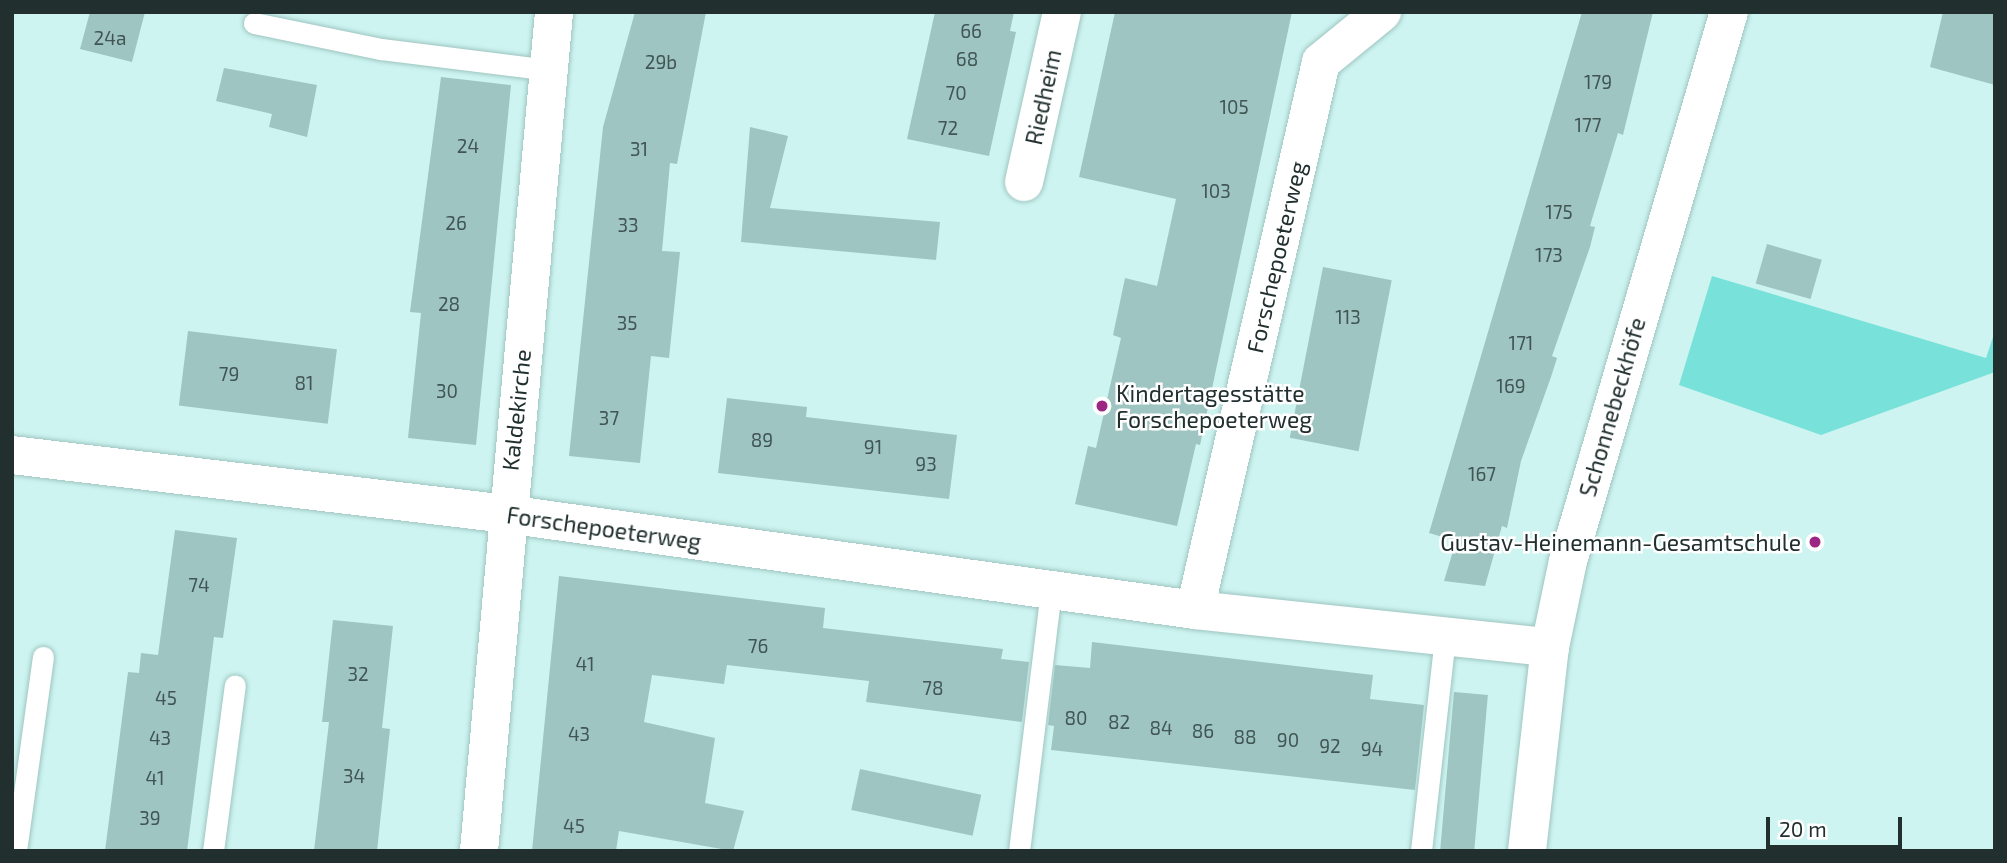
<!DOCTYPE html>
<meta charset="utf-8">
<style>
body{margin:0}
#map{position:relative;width:2007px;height:863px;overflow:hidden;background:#cdf4f0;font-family:"Exo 2",sans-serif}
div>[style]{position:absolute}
.green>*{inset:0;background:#78e2da}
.building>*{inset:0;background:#9ec5c1;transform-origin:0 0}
.roads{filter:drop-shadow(0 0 2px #9fc5c1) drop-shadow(0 0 2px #9fc5c1)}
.lane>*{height:21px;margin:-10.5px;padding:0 10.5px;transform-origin:10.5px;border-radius:10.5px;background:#fff}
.street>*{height:38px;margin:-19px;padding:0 19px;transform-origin:19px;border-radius:19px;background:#fff}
.secondary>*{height:38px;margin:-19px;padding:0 19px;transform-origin:19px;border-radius:19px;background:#fff}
.dots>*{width:19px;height:19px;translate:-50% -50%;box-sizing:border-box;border:4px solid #fff;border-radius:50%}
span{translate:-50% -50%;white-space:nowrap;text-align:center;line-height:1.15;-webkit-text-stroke:5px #fff;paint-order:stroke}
.number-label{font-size:19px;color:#405554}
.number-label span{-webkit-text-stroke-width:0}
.street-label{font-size:23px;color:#21302f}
.poi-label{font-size:23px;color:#21302f}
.left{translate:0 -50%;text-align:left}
.right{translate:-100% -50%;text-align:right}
.frame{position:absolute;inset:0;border:14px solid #21302f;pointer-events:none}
.scale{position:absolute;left:1766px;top:817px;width:136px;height:32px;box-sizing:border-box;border:4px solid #21302f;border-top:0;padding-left:9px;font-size:21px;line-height:24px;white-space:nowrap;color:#21302f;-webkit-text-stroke:5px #fff;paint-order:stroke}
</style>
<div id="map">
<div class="green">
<div style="clip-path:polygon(1712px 276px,1986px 358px,1995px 331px,1995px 372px,1821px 435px,1679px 385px)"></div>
</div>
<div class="building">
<div style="clip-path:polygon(90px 12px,145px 12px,132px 62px,80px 49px)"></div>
<div style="clip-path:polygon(635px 12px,706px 12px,677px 164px,670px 163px,662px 251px,680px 252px,669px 358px,651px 356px,640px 463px,569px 456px,603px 127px)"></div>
<div style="clip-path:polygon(935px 12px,1014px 12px,1010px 31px,1016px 32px,989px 156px,907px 139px)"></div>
<div style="clip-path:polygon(1115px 12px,1292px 12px,1200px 445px,1196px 444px,1177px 526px,1075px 504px,1088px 446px,1096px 448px,1121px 338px,1113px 335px,1125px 278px,1157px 286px,1176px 199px,1079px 177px)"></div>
<div style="clip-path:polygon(1582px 12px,1653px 12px,1623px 135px,1618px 133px,1590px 226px,1595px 227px,1590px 247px,1552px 356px,1557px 358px,1551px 377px,1521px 461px,1507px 528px,1502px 526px,1485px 586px,1444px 581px,1456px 541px,1429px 533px)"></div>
<div style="clip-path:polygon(1943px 12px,1995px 12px,1995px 85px,1930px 67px)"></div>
<div style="clip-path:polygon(224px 68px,317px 85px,307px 137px,269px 127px,272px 114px,216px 101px)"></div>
<div style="clip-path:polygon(441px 77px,511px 85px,476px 445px,408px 438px,421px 313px,410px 312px)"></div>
<div style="clip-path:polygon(750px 127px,788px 136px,770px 208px,940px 222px,936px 260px,741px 242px)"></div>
<div style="left:1767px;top:244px;width:57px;height:41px;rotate:16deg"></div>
<div style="left:1323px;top:267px;width:70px;height:174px;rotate:11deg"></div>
<div style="left:188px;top:331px;width:150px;height:75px;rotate:7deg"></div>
<div style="clip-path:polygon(727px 398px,807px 407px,806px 417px,957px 435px,949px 499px,718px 473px)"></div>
<div style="clip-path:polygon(175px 530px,237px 538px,223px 638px,214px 637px,187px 851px,105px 851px,128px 672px,139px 673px,141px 653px,158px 655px)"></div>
<div style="clip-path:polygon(559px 576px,825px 608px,823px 628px,1003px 649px,1001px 659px,1029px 662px,1022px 722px,866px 702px,869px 681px,727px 665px,724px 684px,652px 675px,644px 722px,715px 738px,705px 803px,744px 811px,733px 851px,619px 831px,616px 851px,532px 851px)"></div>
<div style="clip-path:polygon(333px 620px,393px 626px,382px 728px,390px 729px,377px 851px,314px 851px,329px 722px,322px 722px)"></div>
<div style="clip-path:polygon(1092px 642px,1373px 675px,1370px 699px,1424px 705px,1415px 790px,1051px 750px,1054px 726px,1048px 725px,1055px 665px,1090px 668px)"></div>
<div style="left:1454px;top:692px;width:34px;height:160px;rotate:5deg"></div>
<div style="left:860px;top:769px;width:124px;height:42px;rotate:12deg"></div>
</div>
<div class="roads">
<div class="lane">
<div style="left:254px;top:23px;width:130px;rotate:11.6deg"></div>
<div style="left:381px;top:49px;width:169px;rotate:7.1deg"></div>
<div style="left:16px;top:851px;width:196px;rotate:-82.1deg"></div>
<div style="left:213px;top:851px;width:167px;rotate:-82.5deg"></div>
<div style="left:1019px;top:851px;width:262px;rotate:-83deg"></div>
<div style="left:1421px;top:851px;width:216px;rotate:-83.6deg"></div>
</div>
<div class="street">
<div style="left:1024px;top:182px;width:174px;rotate:-77.4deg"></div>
<div style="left:12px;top:455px;width:498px;rotate:6.8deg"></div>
<div style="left:506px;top:514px;width:696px;rotate:7.93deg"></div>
<div style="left:1195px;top:610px;width:357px;rotate:6deg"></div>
<div style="left:1195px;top:610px;width:562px;rotate:-77.05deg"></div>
<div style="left:1321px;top:62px;width:79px;rotate:-39.3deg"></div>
<div style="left:479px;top:851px;width:842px;rotate:-84.89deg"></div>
</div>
<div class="secondary">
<div style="left:1527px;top:851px;width:205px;rotate:-83.6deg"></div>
<div style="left:1550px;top:647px;width:88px;rotate:-78.2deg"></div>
<div style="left:1568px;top:561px;width:572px;rotate:-73.66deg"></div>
</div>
</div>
<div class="dots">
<div style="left:1102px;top:406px;background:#9c2782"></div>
<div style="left:1815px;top:542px;background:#9c2782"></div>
</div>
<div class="number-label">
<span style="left:971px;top:31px">66</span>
<span style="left:110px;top:38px">24a</span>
<span style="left:967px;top:59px">68</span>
<span style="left:661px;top:62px">29b</span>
<span style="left:1598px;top:82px">179</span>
<span style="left:956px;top:93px">70</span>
<span style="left:1234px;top:107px">105</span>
<span style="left:1588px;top:125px">177</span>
<span style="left:948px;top:128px">72</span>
<span style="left:468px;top:146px">24</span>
<span style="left:639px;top:149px">31</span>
<span style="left:1216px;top:191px">103</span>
<span style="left:1559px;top:212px">175</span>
<span style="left:456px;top:223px">26</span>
<span style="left:628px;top:225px">33</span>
<span style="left:1549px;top:255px">173</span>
<span style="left:449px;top:304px">28</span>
<span style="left:1348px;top:317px">113</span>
<span style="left:627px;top:323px">35</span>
<span style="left:1521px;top:343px">171</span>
<span style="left:229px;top:374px">79</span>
<span style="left:304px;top:383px">81</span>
<span style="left:1511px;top:386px">169</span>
<span style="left:447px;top:391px">30</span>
<span style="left:609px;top:418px">37</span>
<span style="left:762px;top:440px">89</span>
<span style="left:873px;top:447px">91</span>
<span style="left:926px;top:464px">93</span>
<span style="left:1482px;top:474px">167</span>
<span style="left:199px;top:585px">74</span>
<span style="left:758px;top:646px">76</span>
<span style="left:585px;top:664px">41</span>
<span style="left:358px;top:674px">32</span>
<span style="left:933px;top:688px">78</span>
<span style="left:166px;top:698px">45</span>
<span style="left:1076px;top:718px">80</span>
<span style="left:1119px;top:722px">82</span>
<span style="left:1161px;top:728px">84</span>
<span style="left:1203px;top:731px">86</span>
<span style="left:579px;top:734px">43</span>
<span style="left:1245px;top:737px">88</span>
<span style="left:160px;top:738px">43</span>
<span style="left:1288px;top:740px">90</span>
<span style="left:1330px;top:746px">92</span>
<span style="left:1372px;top:749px">94</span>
<span style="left:354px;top:776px">34</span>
<span style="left:155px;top:778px">41</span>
<span style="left:150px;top:818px">39</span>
<span style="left:574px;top:826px">45</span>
</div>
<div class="street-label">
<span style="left:1043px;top:97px;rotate:-78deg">Riedheim</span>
<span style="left:1276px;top:257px;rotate:-77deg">Forschepoeterweg</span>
<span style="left:1612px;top:407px;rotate:-74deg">Schonnebeckhöfe</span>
<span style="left:516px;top:410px;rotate:-84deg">Kaldekirche</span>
<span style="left:604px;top:528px;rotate:8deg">Forschepoeterweg</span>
</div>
<div class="poi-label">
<span class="left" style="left:1116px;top:406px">Kindertagesstätte<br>Forschepoeterweg</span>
<span class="right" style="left:1801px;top:542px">Gustav-Heinemann-Gesamtschule</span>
</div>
<div class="frame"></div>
<div class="scale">20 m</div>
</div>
